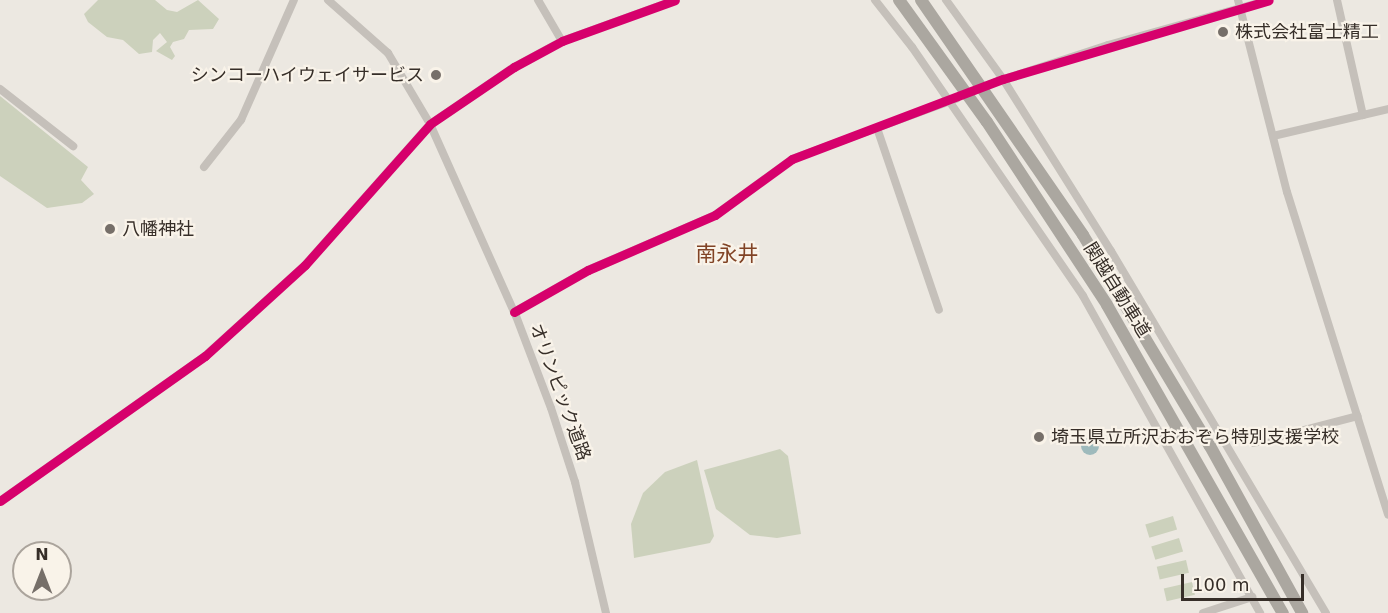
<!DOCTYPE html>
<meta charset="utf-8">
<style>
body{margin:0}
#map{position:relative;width:1388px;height:613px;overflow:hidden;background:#ece8e1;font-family:"DejaVu Sans","Noto Sans JP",sans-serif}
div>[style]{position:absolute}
.green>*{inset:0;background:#ccd1bc;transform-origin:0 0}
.water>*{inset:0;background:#9ebabc}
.round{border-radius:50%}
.minor-tunnel>*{height:8px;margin-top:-4px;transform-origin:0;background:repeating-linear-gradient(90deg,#c8c3bc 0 8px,transparent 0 12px)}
.minor>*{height:8px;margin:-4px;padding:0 4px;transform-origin:4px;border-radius:4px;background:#c5c0ba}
.highway>*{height:12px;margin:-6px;padding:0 6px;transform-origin:6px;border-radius:6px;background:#aba7a0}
.cycleway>*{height:9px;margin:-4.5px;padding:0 4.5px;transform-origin:4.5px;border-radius:4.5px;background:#d6006c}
.dots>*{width:16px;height:16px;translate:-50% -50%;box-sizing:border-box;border:3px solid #f9f3e9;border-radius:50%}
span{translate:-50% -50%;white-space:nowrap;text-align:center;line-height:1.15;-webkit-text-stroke:4.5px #f9f3e9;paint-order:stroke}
.poi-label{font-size:18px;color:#362e28}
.left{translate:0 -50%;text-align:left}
.right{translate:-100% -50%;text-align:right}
.street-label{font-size:18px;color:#362e28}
.quarter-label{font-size:21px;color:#814325}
.north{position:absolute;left:12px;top:541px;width:60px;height:60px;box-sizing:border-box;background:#f9f3e9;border:2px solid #aba49c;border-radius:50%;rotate:0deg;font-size:16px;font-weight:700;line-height:24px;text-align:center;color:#362e28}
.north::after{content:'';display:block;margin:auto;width:21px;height:27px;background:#766f69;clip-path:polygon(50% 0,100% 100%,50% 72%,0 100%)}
.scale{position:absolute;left:1181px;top:574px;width:123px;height:27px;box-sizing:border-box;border:3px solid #362e28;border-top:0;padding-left:8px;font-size:18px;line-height:21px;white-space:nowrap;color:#362e28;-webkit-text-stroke:4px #f9f3e9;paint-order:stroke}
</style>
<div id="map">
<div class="green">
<div style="clip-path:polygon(98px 0,155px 0,167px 10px,177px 12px,198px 0,219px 19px,213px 29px,189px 30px,184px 39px,173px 42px,170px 47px,175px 56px,172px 60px,156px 51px,167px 42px,160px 33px,153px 40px,152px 52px,139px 54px,123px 40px,107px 37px,88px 22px,84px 14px)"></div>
<div style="clip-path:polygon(0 96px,88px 167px,81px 180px,94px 194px,82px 203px,47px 208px,0 176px)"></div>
<div style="clip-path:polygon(780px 449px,788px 456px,801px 534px,777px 538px,750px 535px,716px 509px,704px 470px)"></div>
<div style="clip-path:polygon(697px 460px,714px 536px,710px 543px,634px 558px,631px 524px,643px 493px,665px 472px)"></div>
<div style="left:1173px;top:516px;width:14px;height:29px;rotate:73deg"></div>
<div style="left:1179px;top:538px;width:14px;height:29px;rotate:73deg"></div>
<div style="left:1186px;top:560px;width:13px;height:30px;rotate:77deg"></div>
<div style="left:1192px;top:582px;width:13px;height:29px;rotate:77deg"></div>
</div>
<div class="water">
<div class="round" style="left:1081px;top:437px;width:18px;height:18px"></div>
</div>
<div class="minor-tunnel">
<div style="left:962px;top:96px;width:36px;rotate:-23deg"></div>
</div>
<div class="minor">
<div style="left:328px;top:0;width:80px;rotate:41.5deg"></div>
<div style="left:388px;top:53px;width:82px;rotate:59.4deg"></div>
<div style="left:430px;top:124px;width:210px;rotate:65.9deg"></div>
<div style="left:516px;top:316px;width:98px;rotate:69.2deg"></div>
<div style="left:551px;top:408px;width:78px;rotate:72deg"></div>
<div style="left:575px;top:482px;width:135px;rotate:76.7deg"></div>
<div style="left:538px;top:0;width:48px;rotate:59.7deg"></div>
<div style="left:875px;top:0;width:60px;rotate:51.8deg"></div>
<div style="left:912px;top:47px;width:302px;rotate:55.5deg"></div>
<div style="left:1083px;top:296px;width:363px;rotate:60.8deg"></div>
<div style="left:946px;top:0;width:97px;rotate:54.2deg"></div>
<div style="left:1003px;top:79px;width:203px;rotate:57.9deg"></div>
<div style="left:1111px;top:251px;width:421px;rotate:59.3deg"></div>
<div style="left:1238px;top:0;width:198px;rotate:75.7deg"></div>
<div style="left:1287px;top:192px;width:338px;rotate:72.6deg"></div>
<div style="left:1337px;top:0;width:118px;rotate:77.3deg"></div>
<div style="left:995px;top:82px;width:119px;rotate:-18.1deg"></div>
<div style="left:1108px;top:45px;width:167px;rotate:-15.6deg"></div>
<div style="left:0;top:89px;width:93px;rotate:38deg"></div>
<div style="left:877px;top:128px;width:192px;rotate:71.2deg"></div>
<div style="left:1273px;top:136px;width:118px;rotate:-13.2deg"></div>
<div style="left:204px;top:167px;width:60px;rotate:-51.8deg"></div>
<div style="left:241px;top:120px;width:131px;rotate:-66.2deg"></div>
<div style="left:514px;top:312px;width:85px;rotate:-29.6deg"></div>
<div style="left:588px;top:270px;width:138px;rotate:-23.4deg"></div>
<div style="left:715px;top:215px;width:95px;rotate:-36deg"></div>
<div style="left:792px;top:159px;width:175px;rotate:-20.1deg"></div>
<div style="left:1254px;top:443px;width:107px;rotate:-14.6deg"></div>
<div style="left:0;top:501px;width:251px;rotate:-35.3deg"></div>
<div style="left:205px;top:356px;width:135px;rotate:-42.3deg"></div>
<div style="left:305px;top:265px;width:188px;rotate:-48.4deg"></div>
<div style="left:430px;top:124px;width:102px;rotate:-34.2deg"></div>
<div style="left:514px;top:67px;width:55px;rotate:-28.4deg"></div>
<div style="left:562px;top:41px;width:120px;rotate:-19.9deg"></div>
<div style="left:1203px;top:613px;width:52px;rotate:-18.1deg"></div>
</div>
<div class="highway">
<div style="left:899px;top:0;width:150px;rotate:54.2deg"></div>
<div style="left:987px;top:122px;width:219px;rotate:56.7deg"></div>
<div style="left:1107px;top:305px;width:355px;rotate:60.3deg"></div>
<div style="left:921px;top:0;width:285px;rotate:55.4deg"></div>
<div style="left:1083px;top:235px;width:246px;rotate:59deg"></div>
<div style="left:1210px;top:446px;width:191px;rotate:61.1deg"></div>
</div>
<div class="cycleway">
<div style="left:514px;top:312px;width:85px;rotate:-29.6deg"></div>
<div style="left:588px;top:270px;width:138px;rotate:-23.4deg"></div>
<div style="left:715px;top:215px;width:95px;rotate:-36deg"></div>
<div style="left:792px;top:159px;width:226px;rotate:-20.8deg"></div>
<div style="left:1003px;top:79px;width:277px;rotate:-16.5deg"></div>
<div style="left:0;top:501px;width:251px;rotate:-35.3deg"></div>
<div style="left:205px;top:356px;width:135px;rotate:-42.3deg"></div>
<div style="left:305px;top:265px;width:188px;rotate:-48.4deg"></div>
<div style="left:430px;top:124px;width:102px;rotate:-34.2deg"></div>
<div style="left:514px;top:67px;width:55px;rotate:-28.4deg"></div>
<div style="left:562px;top:41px;width:120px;rotate:-19.9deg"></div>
</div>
<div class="dots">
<div style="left:1223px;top:32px;background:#766f69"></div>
<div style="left:436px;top:75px;background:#766f69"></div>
<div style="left:110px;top:229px;background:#766f69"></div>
<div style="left:1039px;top:437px;background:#766f69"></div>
</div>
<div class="poi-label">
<span class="left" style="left:1235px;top:32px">株式会社富士精工</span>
<span class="right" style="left:424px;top:75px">シンコーハイウェイサービス</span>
<span class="left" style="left:122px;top:229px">八幡神社</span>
<span class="left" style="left:1051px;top:437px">埼玉県立所沢おおぞら特別支援学校</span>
</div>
<div class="street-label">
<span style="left:1117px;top:290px;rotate:58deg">関越自動車道</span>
<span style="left:560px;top:392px;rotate:70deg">オリンピック道路</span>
</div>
<div class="quarter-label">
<span style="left:727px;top:254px">南永井</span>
</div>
<div class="north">N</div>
<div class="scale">100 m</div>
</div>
